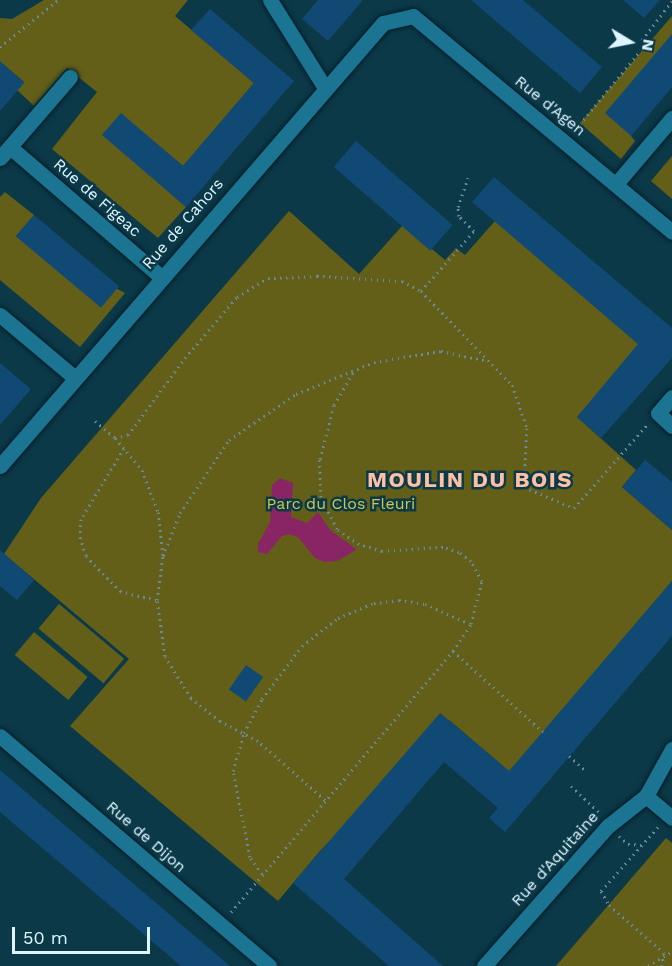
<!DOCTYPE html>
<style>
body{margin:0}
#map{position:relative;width:672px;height:966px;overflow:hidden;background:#0b3948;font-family:"Work Sans",sans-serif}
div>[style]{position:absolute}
.green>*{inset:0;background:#635f19;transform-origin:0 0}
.water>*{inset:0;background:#892565}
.building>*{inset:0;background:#104a74;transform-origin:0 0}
.path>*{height:3px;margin-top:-1.5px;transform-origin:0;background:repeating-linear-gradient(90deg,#678b98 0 1.5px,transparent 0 6px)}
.roads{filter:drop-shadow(0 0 2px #041e28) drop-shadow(0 0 2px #041e28)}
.minor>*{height:15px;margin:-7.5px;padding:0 7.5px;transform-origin:7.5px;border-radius:7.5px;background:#1b7492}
span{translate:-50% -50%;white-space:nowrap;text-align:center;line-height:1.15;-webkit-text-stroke:5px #0b3948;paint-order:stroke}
.street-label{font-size:16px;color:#def5ff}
.park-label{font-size:16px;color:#cfc84b}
.district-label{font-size:22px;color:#fdc0a4;font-weight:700;letter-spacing:1.5px}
.north{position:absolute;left:600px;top:12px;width:60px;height:60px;-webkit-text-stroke:4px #0b3948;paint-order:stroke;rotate:100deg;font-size:16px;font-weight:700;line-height:24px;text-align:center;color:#def5ff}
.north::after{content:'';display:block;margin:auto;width:21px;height:27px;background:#def5ff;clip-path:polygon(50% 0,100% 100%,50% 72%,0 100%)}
.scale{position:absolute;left:12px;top:927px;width:138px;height:27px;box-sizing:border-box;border:3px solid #def5ff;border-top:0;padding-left:8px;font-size:18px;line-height:21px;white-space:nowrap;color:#def5ff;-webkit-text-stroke:4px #0b3948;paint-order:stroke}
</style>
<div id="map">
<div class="green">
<div style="clip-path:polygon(44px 0,188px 0,175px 16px,254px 83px,183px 166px,121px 114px,103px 134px,186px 207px,158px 238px,52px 149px,97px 92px,67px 68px,34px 106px,17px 90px,24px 82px,3px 64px,0 67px,0 18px,12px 19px)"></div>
<div style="clip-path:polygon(672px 16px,672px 34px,631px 136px,635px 141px,621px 159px,580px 123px)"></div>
<div style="clip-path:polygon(672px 156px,672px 199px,651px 181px)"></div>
<div style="clip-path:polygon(5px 192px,34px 215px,16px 236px,125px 293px,80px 347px,0 280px,0 197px)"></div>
<div style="clip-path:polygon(289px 211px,359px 274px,403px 225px,445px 260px,456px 248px,465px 255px,495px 221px,641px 346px,577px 417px,636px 470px,622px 487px,672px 530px,672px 581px,510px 772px,449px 720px,320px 851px,278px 901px,70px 726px,129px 659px,4px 554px,41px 498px)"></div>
<div style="left:59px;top:604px;width:85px;height:32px;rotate:40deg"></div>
<div style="left:34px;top:632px;width:70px;height:30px;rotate:40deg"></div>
<div style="clip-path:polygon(666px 838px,672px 843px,672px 966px,556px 966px)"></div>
</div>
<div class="water">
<div style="clip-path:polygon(280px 478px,293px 483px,291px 517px,307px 523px,318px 512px,330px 530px,356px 549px,353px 552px,337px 561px,325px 562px,315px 558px,298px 537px,289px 534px,282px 536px,267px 554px,258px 552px,258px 544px,270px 522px,272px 485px)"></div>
</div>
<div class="building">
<div style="clip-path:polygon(318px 0,363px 0,328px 41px,302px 19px)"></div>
<div style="clip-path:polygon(471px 0,523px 0,602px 67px,580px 93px)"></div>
<div style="clip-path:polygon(623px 0,660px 0,644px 18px)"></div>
<div style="clip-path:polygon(210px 9px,294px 81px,186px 207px,102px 135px,121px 113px,183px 166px,254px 83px,191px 30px)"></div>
<div style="clip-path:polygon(672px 34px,672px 87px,631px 136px,605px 113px)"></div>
<div style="clip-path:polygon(0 61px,24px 83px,0 111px)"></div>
<div style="left:356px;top:141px;width:128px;height:34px;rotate:41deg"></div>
<div style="clip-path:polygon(494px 177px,672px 328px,672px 358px,601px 438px,577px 417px,638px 344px,472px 202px)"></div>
<div style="left:34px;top:215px;width:111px;height:28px;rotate:40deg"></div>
<div style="clip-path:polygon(0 363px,31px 389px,0 425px)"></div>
<div style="clip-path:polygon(645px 460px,672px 482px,672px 530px,622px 487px)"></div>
<div style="clip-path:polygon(0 550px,34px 580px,17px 600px,0 586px)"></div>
<div style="clip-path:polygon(672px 581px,672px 636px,505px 832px,489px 818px,498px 808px,444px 762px,344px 879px,443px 966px,389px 966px,293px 883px,440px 713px,509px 771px)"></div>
<div style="left:246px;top:665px;width:21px;height:30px;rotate:35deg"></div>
<div style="clip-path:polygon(0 770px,230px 966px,181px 966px,0 812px)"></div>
</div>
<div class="path">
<div style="left:0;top:47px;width:75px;rotate:-39deg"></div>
<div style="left:576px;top:129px;width:109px;rotate:-50.6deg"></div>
<div style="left:645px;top:45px;width:6px;rotate:-121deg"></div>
<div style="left:642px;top:40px;width:49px;rotate:-52.4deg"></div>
<div style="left:421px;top:291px;width:131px;rotate:45.9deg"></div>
<div style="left:512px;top:385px;width:46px;rotate:70.8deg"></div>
<div style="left:527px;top:428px;width:59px;rotate:92.9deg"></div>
<div style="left:524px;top:487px;width:54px;rotate:22.8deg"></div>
<div style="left:574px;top:508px;width:111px;rotate:-48.7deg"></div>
<div style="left:95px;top:421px;width:26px;rotate:40deg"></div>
<div style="left:115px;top:438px;width:13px;rotate:-13deg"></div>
<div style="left:128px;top:435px;width:96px;rotate:-53.5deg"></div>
<div style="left:185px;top:358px;width:80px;rotate:-49.6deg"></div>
<div style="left:237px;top:297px;width:36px;rotate:-32deg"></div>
<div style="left:268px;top:278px;width:49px;rotate:-2.3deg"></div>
<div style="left:317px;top:276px;width:85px;rotate:3.4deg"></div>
<div style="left:402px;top:281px;width:21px;rotate:28deg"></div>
<div style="left:421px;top:291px;width:80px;rotate:-48.5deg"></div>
<div style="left:474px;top:231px;width:21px;rotate:-135deg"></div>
<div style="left:459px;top:216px;width:9px;rotate:-96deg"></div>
<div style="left:458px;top:207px;width:31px;rotate:-71deg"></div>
<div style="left:115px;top:438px;width:42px;rotate:49.8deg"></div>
<div style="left:142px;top:470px;width:45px;rotate:69.1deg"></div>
<div style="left:158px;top:512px;width:43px;rotate:83.4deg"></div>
<div style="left:124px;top:448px;width:83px;rotate:121.2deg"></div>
<div style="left:81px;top:519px;width:18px;rotate:93deg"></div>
<div style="left:80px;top:537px;width:20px;rotate:72deg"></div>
<div style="left:86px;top:556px;width:49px;rotate:45.8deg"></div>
<div style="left:120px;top:591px;width:38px;rotate:14deg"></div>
<div style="left:453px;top:651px;width:121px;rotate:42deg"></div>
<div style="left:569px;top:756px;width:21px;rotate:41deg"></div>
<div style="left:571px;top:786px;width:40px;rotate:43deg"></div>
<div style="left:325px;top:800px;width:89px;rotate:-138.6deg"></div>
<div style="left:258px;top:741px;width:43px;rotate:-152.2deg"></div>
<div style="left:220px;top:721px;width:37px;rotate:-142deg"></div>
<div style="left:191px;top:698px;width:49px;rotate:-121.8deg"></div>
<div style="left:165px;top:656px;width:57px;rotate:-98.1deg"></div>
<div style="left:157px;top:600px;width:44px;rotate:-82.2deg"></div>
<div style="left:163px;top:556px;width:46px;rotate:-68.4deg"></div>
<div style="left:180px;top:513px;width:88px;rotate:-56.1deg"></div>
<div style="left:229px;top:440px;width:81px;rotate:-34.5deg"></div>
<div style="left:296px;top:394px;width:84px;rotate:-22.3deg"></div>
<div style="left:374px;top:362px;width:68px;rotate:-9.3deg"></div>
<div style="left:441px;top:351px;width:48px;rotate:12deg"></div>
<div style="left:658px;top:827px;width:86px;rotate:131.7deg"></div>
<div style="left:601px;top:891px;width:16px;rotate:60deg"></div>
<div style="left:609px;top:905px;width:73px;rotate:41.1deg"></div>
<div style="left:664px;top:953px;width:13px;rotate:99deg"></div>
<div style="left:619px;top:836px;width:12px;rotate:42deg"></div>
<div style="left:628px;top:844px;width:13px;rotate:4deg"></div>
<div style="left:262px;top:874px;width:21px;rotate:-125deg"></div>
<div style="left:250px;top:857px;width:88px;rotate:-101.2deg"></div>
<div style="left:233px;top:771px;width:40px;rotate:-74deg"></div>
<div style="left:244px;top:733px;width:38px;rotate:-62deg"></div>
<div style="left:262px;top:699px;width:66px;rotate:-53deg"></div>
<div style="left:302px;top:646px;width:46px;rotate:-37.9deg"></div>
<div style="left:338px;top:618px;width:39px;rotate:-23deg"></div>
<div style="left:374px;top:603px;width:25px;rotate:-7deg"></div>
<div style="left:399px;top:600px;width:26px;rotate:9deg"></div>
<div style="left:425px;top:604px;width:49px;rotate:24deg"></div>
<div style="left:231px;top:912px;width:343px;rotate:-49.6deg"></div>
<div style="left:453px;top:651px;width:32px;rotate:-56deg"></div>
<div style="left:471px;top:624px;width:44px;rotate:-75.7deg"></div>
<div style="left:482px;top:581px;width:23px;rotate:-119deg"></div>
<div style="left:471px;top:561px;width:15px;rotate:-143deg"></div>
<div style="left:459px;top:552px;width:17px;rotate:-163deg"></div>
<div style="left:443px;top:547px;width:61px;rotate:176.2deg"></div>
<div style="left:382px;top:551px;width:24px;rotate:-163deg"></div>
<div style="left:359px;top:544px;width:27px;rotate:-146deg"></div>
<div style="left:337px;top:529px;width:36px;rotate:-117deg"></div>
<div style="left:321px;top:497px;width:38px;rotate:-92deg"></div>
<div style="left:320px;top:459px;width:56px;rotate:-75.5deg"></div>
<div style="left:334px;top:405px;width:42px;rotate:-59.7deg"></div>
<div style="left:648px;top:966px;width:28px;rotate:-32deg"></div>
</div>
<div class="roads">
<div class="minor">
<div style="left:270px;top:0;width:104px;rotate:58deg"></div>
<div style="left:10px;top:147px;width:199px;rotate:40.7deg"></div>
<div style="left:0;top:158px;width:107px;rotate:-49.2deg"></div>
<div style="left:616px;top:184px;width:87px;rotate:-49.7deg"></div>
<div style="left:0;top:315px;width:98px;rotate:40deg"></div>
<div style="left:672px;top:397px;width:21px;rotate:131deg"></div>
<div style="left:658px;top:413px;width:19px;rotate:43deg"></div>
<div style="left:0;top:466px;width:586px;rotate:-49.15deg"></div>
<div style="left:383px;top:23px;width:31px;rotate:-13deg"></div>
<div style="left:413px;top:16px;width:337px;rotate:39.8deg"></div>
<div style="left:0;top:736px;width:354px;rotate:40.5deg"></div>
<div style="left:646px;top:796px;width:34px;rotate:40deg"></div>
<div style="left:484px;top:966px;width:187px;rotate:-48.5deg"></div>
<div style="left:608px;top:826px;width:48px;rotate:-38.3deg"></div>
<div style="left:646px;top:796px;width:54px;rotate:-61deg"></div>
</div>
</div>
<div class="street-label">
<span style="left:550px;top:106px;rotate:39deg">Rue d'Agen</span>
<span style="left:97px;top:198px;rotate:41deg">Rue de Figeac</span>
<span style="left:183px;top:224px;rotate:-49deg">Rue de Cahors</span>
<span style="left:146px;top:837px;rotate:41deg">Rue de Dijon</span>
<span style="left:555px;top:859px;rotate:-48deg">Rue d'Aquitaine</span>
</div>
<div class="park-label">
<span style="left:341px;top:504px">Parc du Clos Fleuri</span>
</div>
<div class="district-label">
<span style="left:470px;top:480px">MOULIN DU BOIS</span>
</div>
<div class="north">N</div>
<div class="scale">50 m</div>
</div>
